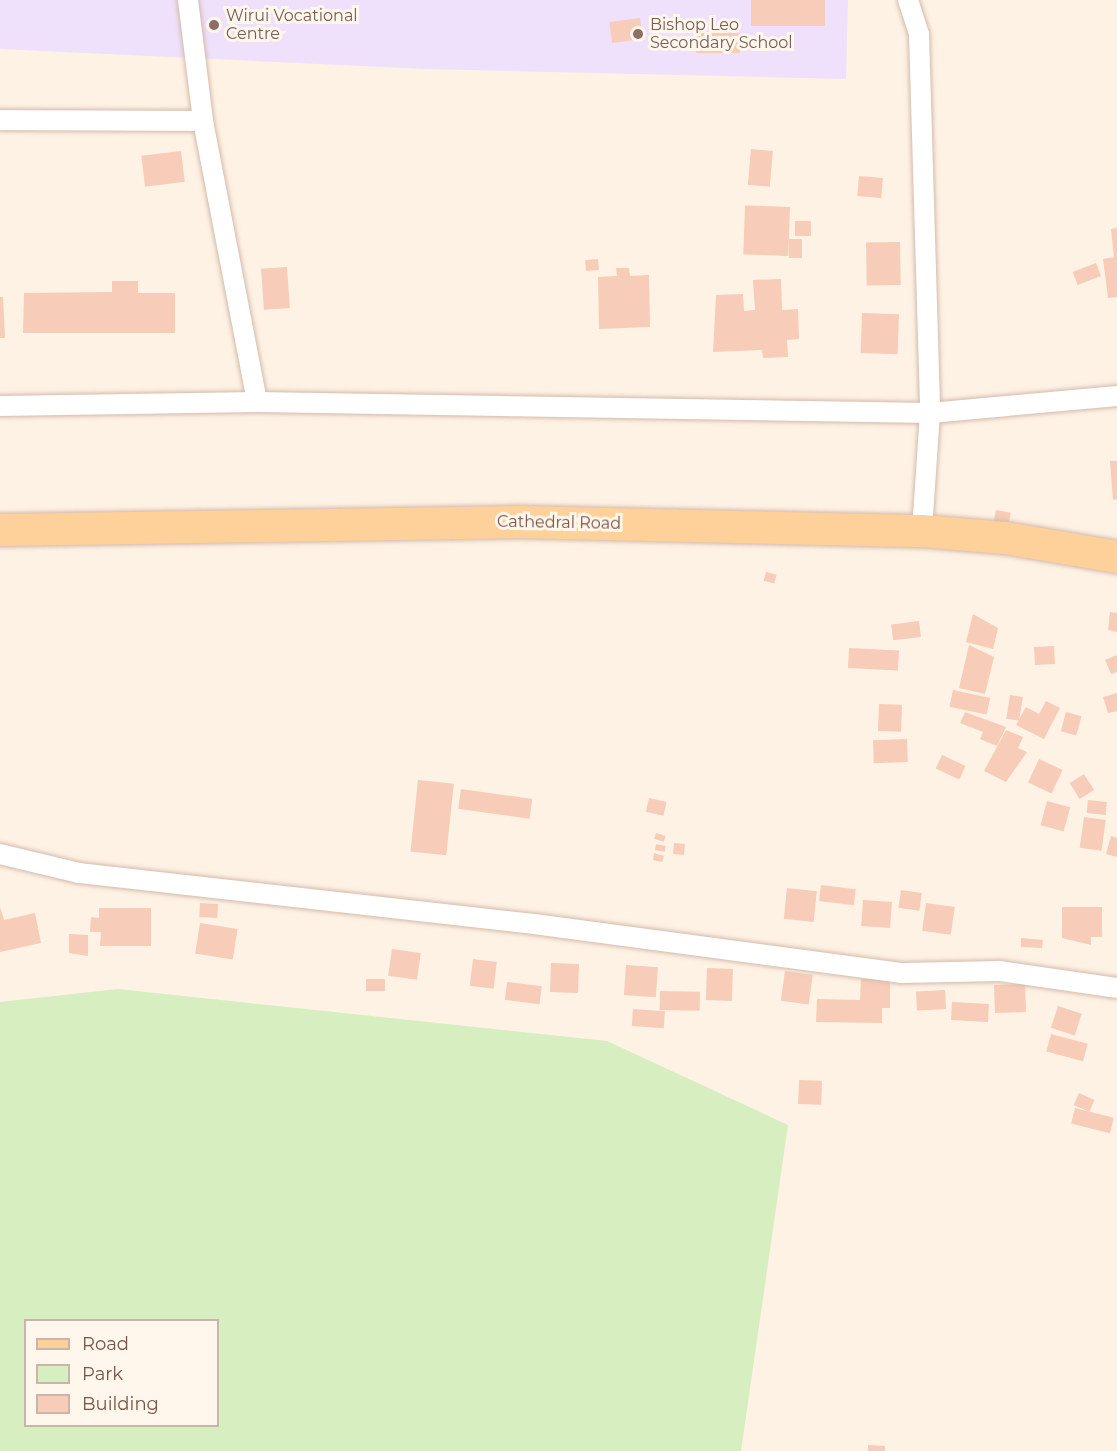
<!DOCTYPE html>
<style>
body{margin:0}
#map{position:relative;width:1117px;height:1451px;overflow:hidden;background:#fef2e4;font-family:Montserrat,sans-serif}
div>[style]{position:absolute}
.education>*{inset:0;background:#efe0fb}
.green>*{inset:0;background:#d7eec0}
.building>*{inset:0;background:#f7ccb8;transform-origin:0 0}
.roads{filter:drop-shadow(0 0 2px #d4baab) drop-shadow(0 0 2px #d4baab)}
.street>*{height:20px;margin:-10px;padding:0 10px;transform-origin:10px;border-radius:10px;background:#fff}
.primary>*{height:32px;margin:-16px;padding:0 16px;transform-origin:16px;border-radius:16px;background:#ffd19a}
.dots>*{width:16px;height:16px;translate:-50% -50%;box-sizing:border-box;border:3px solid #fff6ec;border-radius:50%}
span{translate:-50% -50%;white-space:nowrap;text-align:center;line-height:1.15;-webkit-text-stroke:6px #fff6ec;paint-order:stroke}
.education-label{font-size:16px;color:#785e54}
.left{translate:0 -50%;text-align:left}
.street-label{font-size:16px;color:#7a5446}
.legend{position:absolute;left:24px;top:1319px;width:195px;height:108px;box-sizing:border-box;background:#fff6ec;border:2px solid #cab5aa;margin:0;padding:8px 10px;list-style:none;font-size:18px;color:#7a5446}
.legend li{display:flex;align-items:center;gap:12px;height:30px}
.legend b{width:30px;border:2px solid #cab5aa}
</style>
<div id="map">
<div class="education">
<div style="clip-path:polygon(0 0,848px 0,846px 79px,427px 69px,0 49px)"></div>
</div>
<div class="green">
<div style="clip-path:polygon(evenodd,118px 989px,607px 1041px,788px 1125px,741px 1451px,0 1451px,0 1002px,118px 989px,26px 1320px,218px 1320px,218px 1426px,26px 1426px,26px 1320px)"></div>
</div>
<div class="building">
<div style="left:751px;top:0;width:74px;height:26px"></div>
<div style="left:640px;top:18px;width:21px;height:31px;rotate:82deg"></div>
<div style="left:740px;top:33px;width:20px;height:44px;rotate:90deg"></div>
<div style="left:751px;top:149px;width:22px;height:36px;rotate:5deg"></div>
<div style="left:181px;top:151px;width:31px;height:40px;rotate:83deg"></div>
<div style="left:859px;top:176px;width:24px;height:20px;rotate:5deg"></div>
<div style="left:790px;top:207px;width:49px;height:45px;rotate:92deg"></div>
<div style="left:795px;top:221px;width:16px;height:15px"></div>
<div style="clip-path:polygon(1117px 228px,1117px 297px,1108px 298px,1103px 259px,1114px 257px,1111px 229px)"></div>
<div style="left:789px;top:239px;width:13px;height:19px"></div>
<div style="left:900px;top:242px;width:43px;height:34px;rotate:89deg"></div>
<div style="left:598px;top:259px;width:11px;height:13px;rotate:85deg"></div>
<div style="left:1096px;top:263px;width:14px;height:25px;rotate:69deg"></div>
<div style="left:287px;top:267px;width:41px;height:26px;rotate:86deg"></div>
<div style="clip-path:polygon(616px 268px,629px 268px,630px 276px,649px 275px,650px 327px,599px 329px,598px 277px,617px 276px)"></div>
<div style="clip-path:polygon(781px 279px,782px 310px,798px 309px,799px 339px,787px 340px,788px 357px,763px 358px,762px 350px,713px 352px,716px 295px,743px 294px,744px 311px,755px 310px,753px 280px)"></div>
<div style="clip-path:polygon(112px 281px,138px 281px,138px 293px,175px 293px,175px 333px,23px 333px,24px 293px,112px 292px)"></div>
<div style="clip-path:polygon(0 297px,3px 297px,5px 338px,0 338px)"></div>
<div style="left:862px;top:313px;width:37px;height:40px;rotate:2deg"></div>
<div style="clip-path:polygon(1110px 461px,1117px 461px,1117px 499px,1113px 500px)"></div>
<div style="left:996px;top:510px;width:15px;height:11px;rotate:11deg"></div>
<div style="left:766px;top:572px;width:11px;height:9px;rotate:15deg"></div>
<div style="clip-path:polygon(1110px 612px,1117px 613px,1117px 632px,1108px 630px)"></div>
<div style="clip-path:polygon(973px 614px,998px 628px,993px 649px,966px 642px)"></div>
<div style="left:919px;top:621px;width:16px;height:28px;rotate:83deg"></div>
<div style="clip-path:polygon(969px 645px,994px 657px,985px 694px,959px 688px)"></div>
<div style="left:1054px;top:646px;width:18px;height:20px;rotate:87deg"></div>
<div style="left:849px;top:648px;width:50px;height:20px;rotate:3deg"></div>
<div style="clip-path:polygon(1117px 655px,1117px 672px,1111px 674px,1105px 660px)"></div>
<div style="left:953px;top:690px;width:38px;height:17px;rotate:12deg"></div>
<div style="clip-path:polygon(1117px 693px,1117px 711px,1108px 713px,1103px 697px)"></div>
<div style="left:1010px;top:695px;width:13px;height:24px;rotate:9deg"></div>
<div style="clip-path:polygon(1046px 701px,1060px 708px,1044px 739px,1016px 725px,1026px 707px,1039px 714px)"></div>
<div style="left:879px;top:704px;width:23px;height:27px;rotate:2deg"></div>
<div style="clip-path:polygon(965px 712px,1006px 727px,997px 746px,980px 739px,983px 732px,960px 723px)"></div>
<div style="left:1066px;top:712px;width:16px;height:20px;rotate:15deg"></div>
<div style="clip-path:polygon(1006px 730px,1023px 737px,1018px 748px,1027px 752px,1006px 782px,984px 771px)"></div>
<div style="left:907px;top:739px;width:23px;height:34px;rotate:88deg"></div>
<div style="left:942px;top:755px;width:26px;height:15px;rotate:25deg"></div>
<div style="left:1039px;top:759px;width:26px;height:26px;rotate:25deg"></div>
<div style="left:1084px;top:774px;width:19px;height:17px;rotate:58deg"></div>
<div style="left:418px;top:780px;width:36px;height:72px;rotate:6deg"></div>
<div style="left:461px;top:789px;width:72px;height:20px;rotate:8deg"></div>
<div style="left:649px;top:798px;width:18px;height:14px;rotate:13deg"></div>
<div style="left:1088px;top:800px;width:19px;height:13px;rotate:6deg"></div>
<div style="left:1047px;top:801px;width:24px;height:25px;rotate:15deg"></div>
<div style="left:1084px;top:817px;width:22px;height:31px;rotate:8deg"></div>
<div style="left:656px;top:833px;width:10px;height:6px;rotate:17deg"></div>
<div style="clip-path:polygon(1111px 836px,1117px 838px,1117px 857px,1106px 854px)"></div>
<div style="left:674px;top:843px;width:11px;height:11px;rotate:5deg"></div>
<div style="left:656px;top:844px;width:10px;height:6px;rotate:11deg"></div>
<div style="clip-path:polygon(654px 853px,664px 856px,662px 862px,653px 860px)"></div>
<div style="left:821px;top:885px;width:35px;height:16px;rotate:7deg"></div>
<div style="left:787px;top:888px;width:30px;height:31px;rotate:6deg"></div>
<div style="left:901px;top:890px;width:21px;height:18px;rotate:8deg"></div>
<div style="left:863px;top:900px;width:29px;height:26px;rotate:4deg"></div>
<div style="left:200px;top:903px;width:18px;height:14px;rotate:3deg"></div>
<div style="left:926px;top:903px;width:29px;height:28px;rotate:8deg"></div>
<div style="clip-path:polygon(0 907px,4px 920px,35px 913px,41px 943px,0 952px)"></div>
<div style="clip-path:polygon(1062px 907px,1102px 907px,1102px 937px,1091px 937px,1091px 945px,1062px 938px)"></div>
<div style="clip-path:polygon(99px 908px,151px 908px,151px 946px,100px 946px,101px 932px,90px 932px,91px 917px,99px 918px)"></div>
<div style="left:200px;top:923px;width:38px;height:31px;rotate:9deg"></div>
<div style="clip-path:polygon(69px 934px,88px 935px,88px 956px,69px 953px)"></div>
<div style="clip-path:polygon(1021px 938px,1043px 940px,1042px 948px,1021px 947px)"></div>
<div style="left:392px;top:949px;width:29px;height:27px;rotate:8deg"></div>
<div style="left:473px;top:959px;width:24px;height:27px;rotate:7deg"></div>
<div style="left:551px;top:963px;width:28px;height:29px;rotate:2deg"></div>
<div style="left:626px;top:965px;width:32px;height:30px;rotate:4deg"></div>
<div style="left:707px;top:968px;width:26px;height:32px;rotate:2deg"></div>
<div style="left:785px;top:971px;width:28px;height:30px;rotate:8deg"></div>
<div style="left:366px;top:979px;width:19px;height:12px"></div>
<div style="clip-path:polygon(861px 979px,890px 979px,890px 1008px,882px 1008px,882px 1023px,816px 1022px,817px 999px,860px 1000px)"></div>
<div style="left:507px;top:982px;width:35px;height:18px;rotate:7deg"></div>
<div style="left:1025px;top:984px;width:28px;height:31px;rotate:88deg"></div>
<div style="left:945px;top:990px;width:19px;height:29px;rotate:87deg"></div>
<div style="left:660px;top:991px;width:40px;height:19px;rotate:1deg"></div>
<div style="left:952px;top:1002px;width:37px;height:18px;rotate:3deg"></div>
<div style="left:1058px;top:1006px;width:25px;height:23px;rotate:18deg"></div>
<div style="left:633px;top:1009px;width:32px;height:17px;rotate:4deg"></div>
<div style="left:1051px;top:1034px;width:38px;height:18px;rotate:15deg"></div>
<div style="left:799px;top:1080px;width:23px;height:24px;rotate:2deg"></div>
<div style="left:1079px;top:1093px;width:17px;height:13px;rotate:24deg"></div>
<div style="left:1075px;top:1108px;width:40px;height:16px;rotate:14deg"></div>
<div style="clip-path:polygon(868px 1445px,885px 1446px,885px 1451px,868px 1451px)"></div>
</div>
<div class="roads">
<div class="street">
<div style="left:188px;top:0;width:122px;rotate:82.9deg"></div>
<div style="left:203px;top:121px;width:286px;rotate:79.1deg"></div>
<div style="left:908px;top:0;width:36px;rotate:72deg"></div>
<div style="left:919px;top:34px;width:379px;rotate:88.3deg"></div>
<div style="left:930px;top:413px;width:118px;rotate:93.9deg"></div>
<div style="left:0;top:120px;width:203px;rotate:0.3deg"></div>
<div style="left:0;top:406px;width:257px;rotate:-0.9deg"></div>
<div style="left:257px;top:402px;width:673px;rotate:0.94deg"></div>
<div style="left:930px;top:413px;width:188px;rotate:-5.2deg"></div>
<div style="left:0;top:854px;width:81px;rotate:13.5deg"></div>
<div style="left:79px;top:873px;width:458px;rotate:6.4deg"></div>
<div style="left:534px;top:924px;width:370px;rotate:7.6deg"></div>
<div style="left:901px;top:973px;width:99px;rotate:-1.2deg"></div>
<div style="left:1000px;top:971px;width:118px;rotate:8.3deg"></div>
</div>
<div class="primary">
<div style="left:0;top:530px;width:519px;rotate:-0.88deg"></div>
<div style="left:519px;top:522px;width:403px;rotate:1.3deg"></div>
<div style="left:922px;top:531px;width:83px;rotate:4.8deg"></div>
<div style="left:1005px;top:538px;width:114px;rotate:9.6deg"></div>
</div>
</div>
<div class="dots">
<div style="left:214px;top:25px;background:#8d6e63"></div>
<div style="left:638px;top:34px;background:#8d6e63"></div>
</div>
<div class="education-label">
<span class="left" style="left:226px;top:25px">Wirui Vocational<br>Centre</span>
<span class="left" style="left:650px;top:34px">Bishop Leo<br>Secondary School</span>
</div>
<div class="street-label">
<span style="left:559px;top:523px;rotate:1deg">Cathedral Road</span>
</div>
<ul class="legend">
<li><b style="height:8px;background:#ffd19a"></b>Road</li>
<li><b style="height:16px;background:#d7eec0"></b>Park</li>
<li><b style="height:16px;background:#f7ccb8"></b>Building</li>
</ul>
</div>
